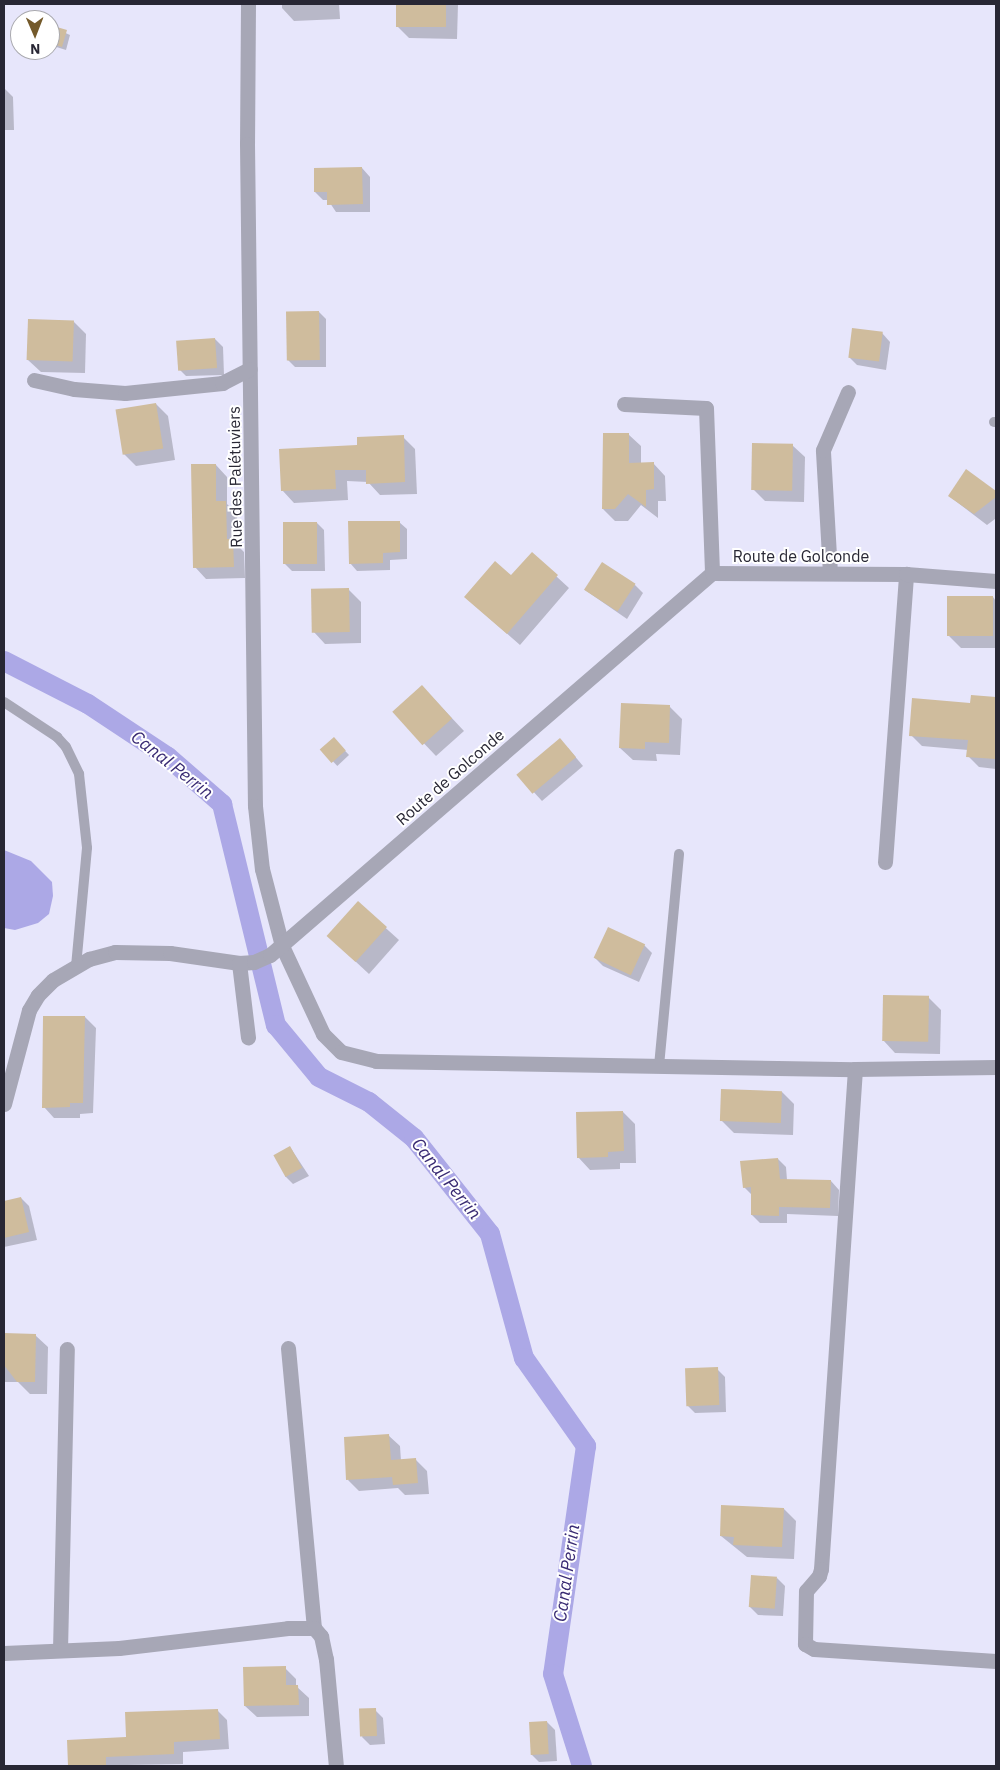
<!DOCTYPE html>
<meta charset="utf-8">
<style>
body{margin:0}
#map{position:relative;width:1000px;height:1770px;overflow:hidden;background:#e7e6fb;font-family:"IBM Plex Sans",sans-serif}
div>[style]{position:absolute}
.water>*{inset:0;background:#aca8e6}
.shadow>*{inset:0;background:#0003;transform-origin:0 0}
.canal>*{height:20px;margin:-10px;padding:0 10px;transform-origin:10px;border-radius:10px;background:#aca8e6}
.building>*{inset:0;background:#cfbc9d;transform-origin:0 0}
.service>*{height:10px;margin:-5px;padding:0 5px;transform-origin:5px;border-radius:5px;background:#a7a7b6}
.minor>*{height:15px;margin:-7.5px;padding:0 7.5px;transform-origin:7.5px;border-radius:7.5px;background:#a7a7b6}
span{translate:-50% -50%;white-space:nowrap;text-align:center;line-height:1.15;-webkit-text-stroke:4px #fff;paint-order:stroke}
.street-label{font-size:16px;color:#282734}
.water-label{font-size:18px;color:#392b73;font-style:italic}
.frame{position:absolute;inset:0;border:5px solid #282734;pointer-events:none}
.north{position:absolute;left:10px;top:10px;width:50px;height:50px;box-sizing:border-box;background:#fff;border:1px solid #a9a9ae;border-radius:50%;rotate:179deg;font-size:14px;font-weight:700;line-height:20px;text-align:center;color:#282734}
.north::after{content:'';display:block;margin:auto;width:18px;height:22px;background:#745a2b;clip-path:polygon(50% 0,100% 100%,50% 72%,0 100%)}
</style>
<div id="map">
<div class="water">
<div style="clip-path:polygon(4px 850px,31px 861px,52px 882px,53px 896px,49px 914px,38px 923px,15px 930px,4px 928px)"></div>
</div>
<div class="shadow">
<div style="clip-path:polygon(282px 4px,339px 4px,340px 19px,294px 21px,282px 8px)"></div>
<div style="clip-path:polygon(397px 4px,458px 4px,457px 39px,409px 38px,397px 26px)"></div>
<div style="clip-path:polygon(50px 26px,70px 35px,66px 50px,50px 45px)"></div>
<div style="clip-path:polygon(4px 88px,13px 97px,14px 130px,4px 130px)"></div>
<div style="clip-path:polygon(362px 168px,370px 177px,370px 212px,336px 212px,328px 200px,323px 200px,315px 192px)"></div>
<div style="clip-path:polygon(4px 229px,5px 253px,4px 253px)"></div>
<div style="clip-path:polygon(319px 312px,326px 319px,326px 367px,295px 367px,288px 360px)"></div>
<div style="clip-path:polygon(74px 322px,86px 334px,85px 373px,41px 372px,28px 360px)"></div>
<div style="clip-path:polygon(882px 333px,890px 342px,886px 370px,857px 365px,849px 357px)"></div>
<div style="clip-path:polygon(215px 339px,223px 347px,224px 375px,186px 376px,178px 368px)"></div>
<div style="clip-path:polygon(156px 404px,168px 416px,175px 460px,136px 466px,124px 454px)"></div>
<div style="clip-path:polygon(628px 434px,641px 446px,641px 464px,653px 463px,665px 476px,666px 501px,658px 501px,658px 518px,641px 505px,628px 521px,615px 521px,603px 509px)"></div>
<div style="clip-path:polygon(403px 437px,415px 449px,417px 494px,380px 495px,368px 482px,347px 481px,348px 500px,294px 503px,282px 490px,359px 447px)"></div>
<div style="clip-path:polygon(792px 445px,805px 457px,804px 502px,765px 501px,753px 489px)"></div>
<div style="clip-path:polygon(216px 465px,227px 477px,227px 504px,237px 514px,238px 546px,244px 552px,245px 578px,206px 579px,195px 567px)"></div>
<div style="clip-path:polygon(992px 490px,996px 490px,996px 523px,995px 519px,987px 525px,949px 496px)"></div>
<div style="clip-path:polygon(399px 522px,407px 529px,407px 559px,390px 560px,390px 570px,357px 571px,350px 563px)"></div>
<div style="clip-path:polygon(317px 523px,324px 530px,325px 571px,292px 571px,285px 564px)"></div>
<div style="clip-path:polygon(532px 554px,569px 588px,520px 645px,465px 597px,511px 577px)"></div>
<div style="clip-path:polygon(635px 585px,643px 593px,627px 619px,585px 590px)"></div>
<div style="clip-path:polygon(349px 590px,361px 602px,361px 643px,325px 644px,313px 631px)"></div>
<div style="clip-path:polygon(993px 597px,996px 601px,996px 648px,961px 648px,949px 636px)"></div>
<div style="clip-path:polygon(972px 696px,996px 698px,996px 769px,979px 767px,968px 756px,968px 750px,922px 746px,911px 735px,972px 704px)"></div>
<div style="clip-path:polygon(434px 699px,464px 731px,436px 756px,394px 712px)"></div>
<div style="clip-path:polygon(670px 707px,682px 719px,680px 755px,656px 754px,657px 761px,633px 760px,620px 748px)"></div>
<div style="left:334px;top:739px;width:22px;height:16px;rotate:47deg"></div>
<div style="clip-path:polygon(568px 748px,583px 766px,542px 801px,518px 775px)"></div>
<div style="clip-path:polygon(358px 903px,399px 940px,369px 974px,341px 948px)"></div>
<div style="clip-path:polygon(644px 945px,652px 953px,639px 982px,603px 966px,595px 958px)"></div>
<div style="clip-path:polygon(928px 997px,941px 1010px,940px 1054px,895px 1053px,883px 1040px)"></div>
<div style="clip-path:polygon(85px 1017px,96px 1028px,93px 1113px,80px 1114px,80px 1118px,54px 1118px,44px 1107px)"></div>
<div style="clip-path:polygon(782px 1092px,794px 1104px,793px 1135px,734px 1133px,722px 1121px)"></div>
<div style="clip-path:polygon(623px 1112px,635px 1124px,636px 1163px,620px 1163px,620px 1169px,590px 1170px,578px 1157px)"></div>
<div style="clip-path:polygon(290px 1147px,309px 1176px,293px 1184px,285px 1176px)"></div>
<div style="clip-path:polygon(778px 1159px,786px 1167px,787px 1180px,831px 1181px,839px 1190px,838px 1216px,787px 1214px,787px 1223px,760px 1223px,752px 1215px,753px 1196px,744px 1187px)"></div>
<div style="clip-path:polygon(21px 1198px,29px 1206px,37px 1240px,4px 1247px,4px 1202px)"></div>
<div style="clip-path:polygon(4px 1335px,35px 1335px,48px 1347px,47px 1394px,30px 1394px,18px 1382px,4px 1382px)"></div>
<div style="clip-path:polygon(717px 1369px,725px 1377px,726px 1412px,695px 1413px,687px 1405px)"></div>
<div style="clip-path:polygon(388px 1435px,400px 1446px,401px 1461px,416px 1460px,427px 1471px,429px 1494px,405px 1495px,398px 1488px,359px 1491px,348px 1480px)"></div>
<div style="clip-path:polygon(784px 1509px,796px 1521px,794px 1559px,747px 1557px,721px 1536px)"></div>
<div style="clip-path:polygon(777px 1578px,785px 1586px,783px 1616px,758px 1615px,750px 1607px)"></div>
<div style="clip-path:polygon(285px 1668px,296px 1679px,296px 1686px,309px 1698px,309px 1716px,257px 1717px,245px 1706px)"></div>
<div style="clip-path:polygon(217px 1710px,227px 1720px,229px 1749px,183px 1752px,183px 1764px,70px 1766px,68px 1741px,127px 1738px)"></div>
<div style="clip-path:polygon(375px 1710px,383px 1718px,385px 1744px,370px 1745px,362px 1737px)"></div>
<div style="clip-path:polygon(547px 1722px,555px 1730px,557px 1761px,539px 1762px,531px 1754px)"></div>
</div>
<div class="canal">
<div style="left:4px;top:661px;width:94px;rotate:27.1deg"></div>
<div style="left:88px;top:704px;width:96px;rotate:33.5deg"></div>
<div style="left:168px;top:757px;width:72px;rotate:41deg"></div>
<div style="left:222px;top:804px;width:228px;rotate:76.3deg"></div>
<div style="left:276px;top:1025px;width:67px;rotate:50.4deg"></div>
<div style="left:319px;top:1077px;width:56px;rotate:26.6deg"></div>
<div style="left:369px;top:1102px;width:58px;rotate:38.7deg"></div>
<div style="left:414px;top:1138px;width:122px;rotate:51.6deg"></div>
<div style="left:490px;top:1234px;width:129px;rotate:74.7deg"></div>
<div style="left:524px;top:1358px;width:108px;rotate:54.8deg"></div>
<div style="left:586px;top:1446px;width:230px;rotate:98.2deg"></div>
<div style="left:553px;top:1674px;width:96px;rotate:72.5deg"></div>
</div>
<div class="building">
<div style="left:396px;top:4px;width:50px;height:23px"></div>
<div style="clip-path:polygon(50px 25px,67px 30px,62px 47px,50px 43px)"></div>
<div style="clip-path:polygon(362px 167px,363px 204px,327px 205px,327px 192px,314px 192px,314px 168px)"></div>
<div style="left:319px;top:311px;width:49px;height:33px;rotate:89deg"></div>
<div style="left:28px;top:319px;width:46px;height:41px;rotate:2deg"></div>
<div style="left:852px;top:328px;width:31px;height:30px;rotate:7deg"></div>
<div style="left:215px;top:338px;width:30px;height:39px;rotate:86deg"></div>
<div style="left:156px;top:403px;width:46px;height:41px;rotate:81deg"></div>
<div style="clip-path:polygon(603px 433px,629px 433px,629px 463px,654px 462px,654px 489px,646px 490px,646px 507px,628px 494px,615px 509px,602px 509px)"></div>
<div style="clip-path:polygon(404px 435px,405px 482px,366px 484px,366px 470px,335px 470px,336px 489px,281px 491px,279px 449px,357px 445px,357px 437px)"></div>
<div style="left:752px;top:443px;width:41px;height:47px;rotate:1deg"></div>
<div style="clip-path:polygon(191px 464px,216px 464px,216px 501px,226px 501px,227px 539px,233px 539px,234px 567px,193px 568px)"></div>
<div style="clip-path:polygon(966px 469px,996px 491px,996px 497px,974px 514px,948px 496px)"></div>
<div style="clip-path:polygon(348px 521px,400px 521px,400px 552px,383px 553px,383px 563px,349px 564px)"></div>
<div style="left:283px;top:522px;width:34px;height:42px"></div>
<div style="clip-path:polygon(532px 552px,558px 575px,507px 634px,464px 597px,495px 561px,511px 575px)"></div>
<div style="left:602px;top:562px;width:40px;height:33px;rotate:33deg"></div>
<div style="left:349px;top:588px;width:44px;height:38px;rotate:89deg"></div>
<div style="left:947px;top:596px;width:46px;height:40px"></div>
<div style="left:422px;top:685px;width:45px;height:40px;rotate:48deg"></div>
<div style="clip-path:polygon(971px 695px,996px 697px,996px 759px,966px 757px,968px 740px,909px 736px,912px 698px,970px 703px)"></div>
<div style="clip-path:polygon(621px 703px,670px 705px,669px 743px,645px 742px,645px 749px,619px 748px)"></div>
<div style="left:334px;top:737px;width:18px;height:19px;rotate:49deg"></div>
<div style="left:560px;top:738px;width:25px;height:57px;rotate:50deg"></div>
<div style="left:358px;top:901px;width:39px;height:47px;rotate:42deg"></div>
<div style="left:608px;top:927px;width:41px;height:34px;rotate:25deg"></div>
<div style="left:883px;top:995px;width:46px;height:46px;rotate:1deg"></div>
<div style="clip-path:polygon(43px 1016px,85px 1016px,83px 1103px,70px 1103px,70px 1107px,42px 1108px)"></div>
<div style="left:721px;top:1089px;width:61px;height:32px;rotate:2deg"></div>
<div style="clip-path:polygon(623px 1111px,624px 1151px,608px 1152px,608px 1157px,577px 1158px,576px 1112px)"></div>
<div style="left:290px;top:1146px;width:25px;height:19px;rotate:61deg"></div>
<div style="clip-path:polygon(778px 1158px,780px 1179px,831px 1180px,830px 1208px,779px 1207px,779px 1216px,751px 1215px,751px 1187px,743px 1188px,740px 1161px)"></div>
<div style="clip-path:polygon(21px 1197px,29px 1232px,4px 1238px,4px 1201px)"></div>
<div style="clip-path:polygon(4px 1333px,36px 1334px,35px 1382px,17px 1382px,4px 1365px)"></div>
<div style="left:718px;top:1367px;width:38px;height:33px;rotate:88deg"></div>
<div style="clip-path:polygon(389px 1434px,391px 1460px,416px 1458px,418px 1483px,393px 1485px,392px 1477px,346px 1480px,344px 1437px)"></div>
<div style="clip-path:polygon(721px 1505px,784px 1508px,782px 1547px,733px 1545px,734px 1537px,720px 1536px)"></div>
<div style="left:751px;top:1575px;width:26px;height:32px;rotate:4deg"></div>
<div style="clip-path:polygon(286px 1666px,286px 1685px,298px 1685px,299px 1705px,244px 1706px,243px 1667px)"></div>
<div style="left:376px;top:1708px;width:28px;height:17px;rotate:88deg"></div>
<div style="clip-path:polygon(218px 1709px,220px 1739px,174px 1742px,174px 1754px,106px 1757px,106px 1766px,68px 1766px,67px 1740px,126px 1737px,125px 1712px)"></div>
<div style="left:547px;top:1721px;width:33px;height:18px;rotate:87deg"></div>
</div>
<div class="service">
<div style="left:994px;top:422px;width:2px"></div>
<div style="left:4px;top:702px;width:64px;rotate:33.4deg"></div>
<div style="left:57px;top:737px;width:13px;rotate:48deg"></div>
<div style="left:66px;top:747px;width:30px;rotate:64deg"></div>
<div style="left:79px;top:774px;width:74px;rotate:83.8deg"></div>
<div style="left:87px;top:848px;width:119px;rotate:95.3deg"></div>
<div style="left:659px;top:1066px;width:213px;rotate:-84.6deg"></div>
</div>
<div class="minor">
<div style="left:248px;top:4px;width:140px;rotate:90.4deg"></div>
<div style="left:247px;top:144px;width:662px;rotate:89.31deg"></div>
<div style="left:255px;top:806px;width:63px;rotate:83.7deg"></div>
<div style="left:262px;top:869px;width:80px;rotate:75.4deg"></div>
<div style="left:282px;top:946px;width:97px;rotate:65deg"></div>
<div style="left:323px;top:1034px;width:25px;rotate:45deg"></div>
<div style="left:341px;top:1052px;width:36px;rotate:14deg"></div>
<div style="left:376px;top:1061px;width:479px;rotate:1deg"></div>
<div style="left:855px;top:1069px;width:141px;rotate:-0.8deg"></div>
<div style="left:34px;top:380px;width:41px;rotate:12.7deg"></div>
<div style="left:74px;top:389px;width:51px;rotate:4.5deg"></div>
<div style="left:125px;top:393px;width:98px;rotate:-5.9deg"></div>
<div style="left:222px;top:383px;width:31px;rotate:-27deg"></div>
<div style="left:624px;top:404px;width:82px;rotate:2.8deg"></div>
<div style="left:706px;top:408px;width:165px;rotate:87.9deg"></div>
<div style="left:830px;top:573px;width:123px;rotate:-93.3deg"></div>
<div style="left:823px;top:450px;width:63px;rotate:-66.7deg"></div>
<div style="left:885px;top:862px;width:289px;rotate:-85.8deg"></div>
<div style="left:239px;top:963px;width:75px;rotate:83.1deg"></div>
<div style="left:855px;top:1069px;width:501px;rotate:93.89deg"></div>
<div style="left:821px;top:1569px;width:7px;rotate:106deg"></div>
<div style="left:819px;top:1576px;width:20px;rotate:131deg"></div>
<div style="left:806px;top:1591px;width:53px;rotate:91.1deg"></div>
<div style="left:805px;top:1644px;width:10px;rotate:29deg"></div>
<div style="left:814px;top:1649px;width:182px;rotate:3.8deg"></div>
<div style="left:4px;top:1104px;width:97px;rotate:-75.1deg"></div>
<div style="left:29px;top:1010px;width:17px;rotate:-59deg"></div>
<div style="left:38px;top:995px;width:21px;rotate:-45deg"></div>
<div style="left:53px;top:980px;width:42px;rotate:-30.3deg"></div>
<div style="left:89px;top:959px;width:27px;rotate:-15deg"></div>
<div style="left:115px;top:952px;width:55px;rotate:1deg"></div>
<div style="left:170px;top:953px;width:70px;rotate:8.2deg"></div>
<div style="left:239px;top:963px;width:15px;rotate:-4deg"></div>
<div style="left:254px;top:962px;width:17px;rotate:-24deg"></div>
<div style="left:270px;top:955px;width:584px;rotate:-40.84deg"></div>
<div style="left:712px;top:573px;width:194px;rotate:0.3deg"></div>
<div style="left:906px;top:574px;width:90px;rotate:4.4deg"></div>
<div style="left:288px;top:1348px;width:281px;rotate:84.7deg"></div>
<div style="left:60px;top:1650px;width:301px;rotate:-88.7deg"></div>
<div style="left:4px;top:1653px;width:115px;rotate:-2.5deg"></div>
<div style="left:119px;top:1648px;width:170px;rotate:-6.7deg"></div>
<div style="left:288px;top:1628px;width:26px"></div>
<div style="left:314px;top:1628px;width:11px;rotate:49deg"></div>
<div style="left:321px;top:1636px;width:24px;rotate:78deg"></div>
<div style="left:326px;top:1659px;width:107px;rotate:84.7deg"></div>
</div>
<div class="street-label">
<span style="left:235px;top:477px;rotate:-91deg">Rue des Palétuviers</span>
<span style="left:801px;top:556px">Route de Golconde</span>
<span style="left:450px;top:777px;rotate:-41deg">Route de Golconde</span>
</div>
<div class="water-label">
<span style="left:172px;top:765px;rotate:38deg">Canal Perrin</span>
<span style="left:446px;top:1179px;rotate:51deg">Canal Perrin</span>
<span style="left:567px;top:1573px;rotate:-82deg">Canal Perrin</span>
</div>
<div class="frame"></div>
<div class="north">N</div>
</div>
